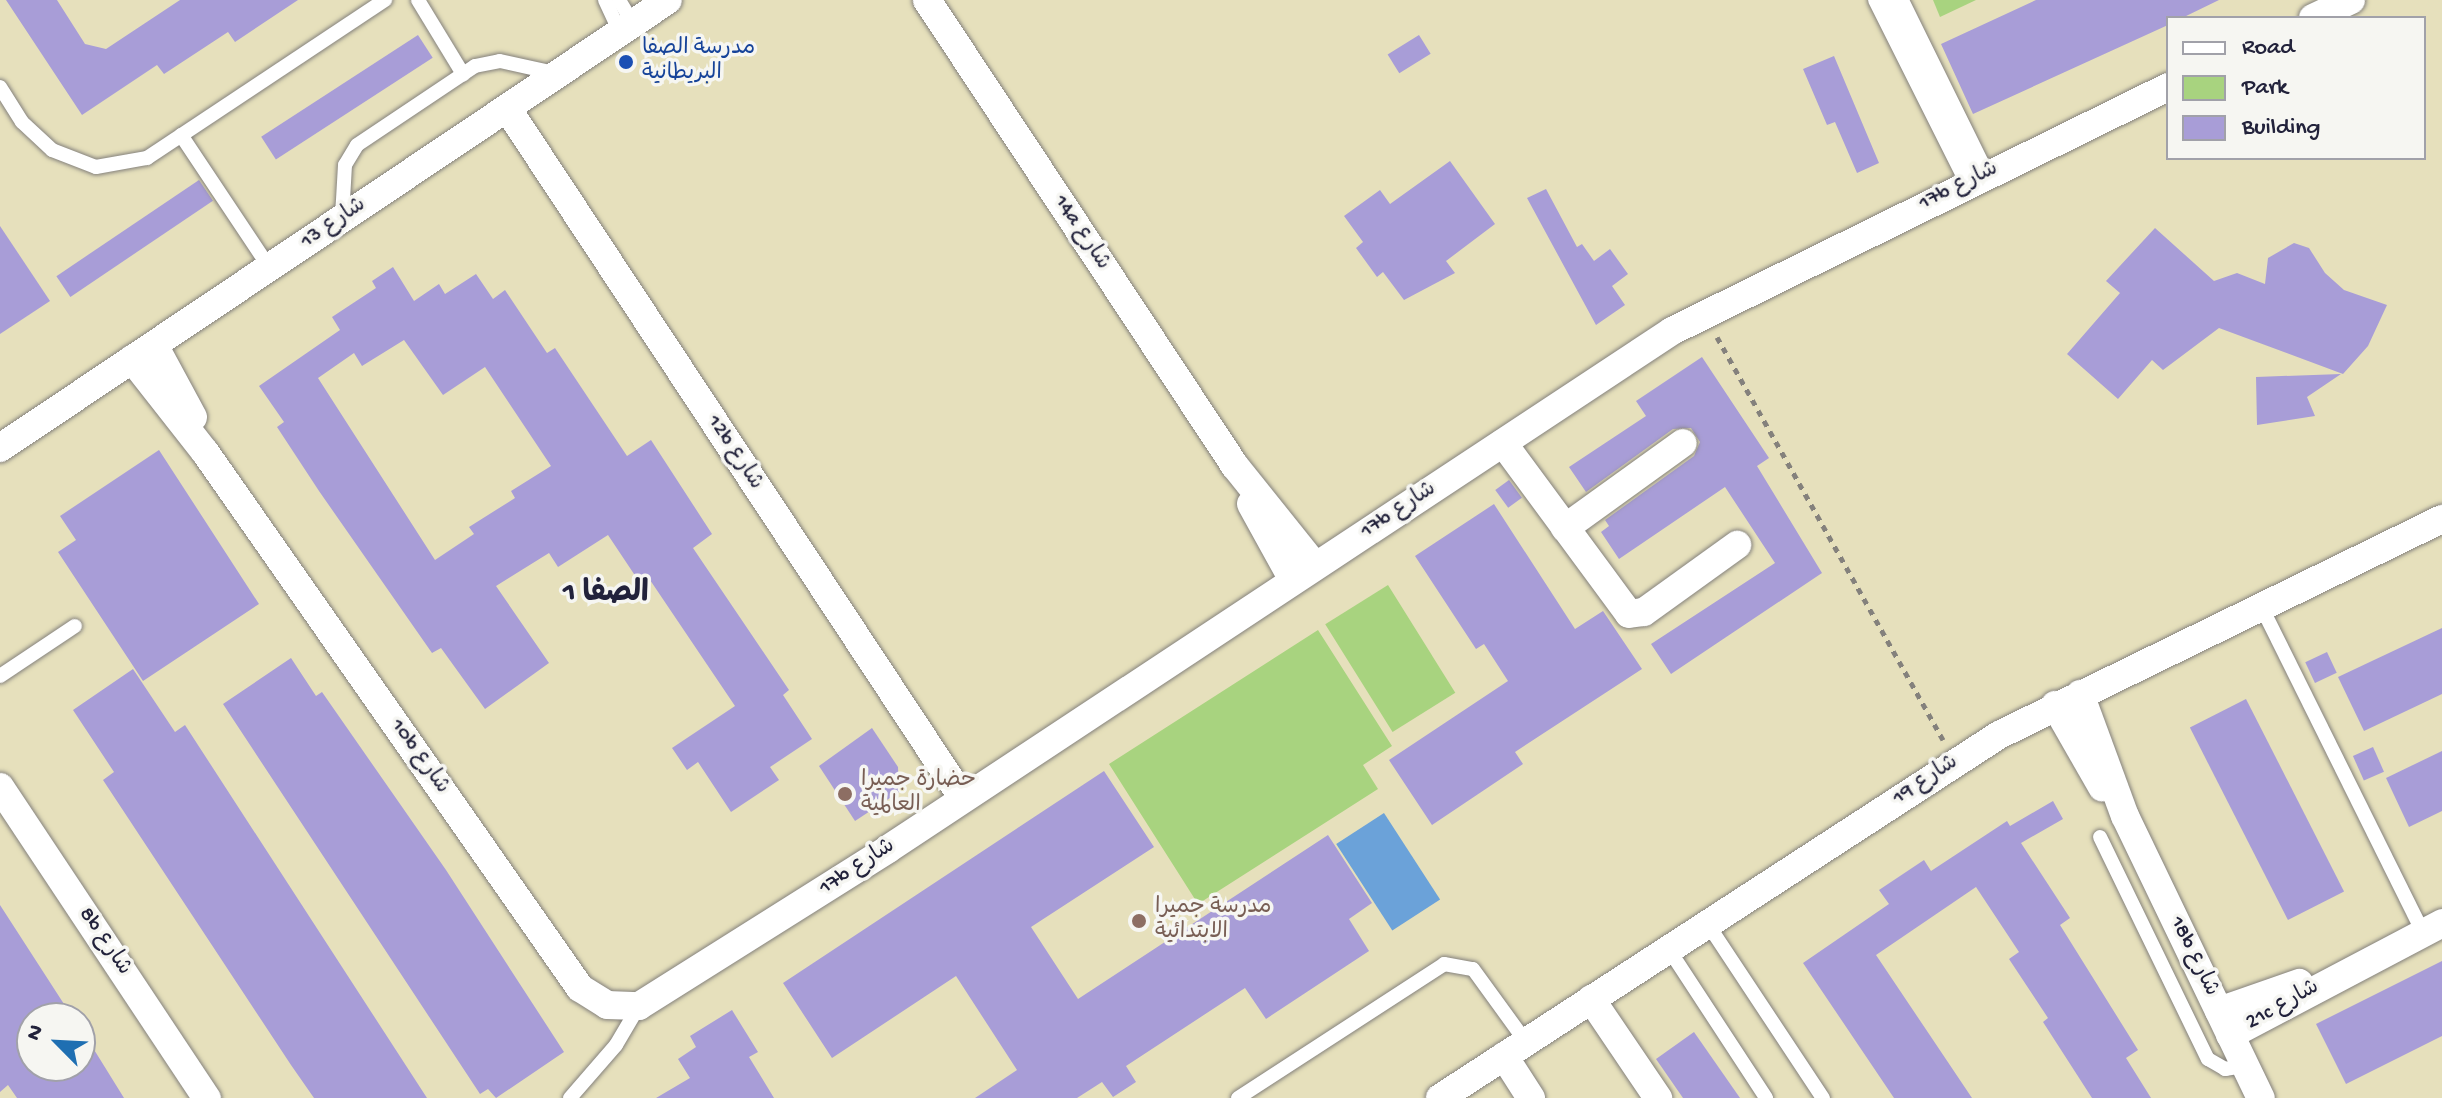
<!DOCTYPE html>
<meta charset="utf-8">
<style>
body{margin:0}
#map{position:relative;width:2442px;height:1098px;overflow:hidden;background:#e6e0bc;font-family:"Gochi Hand","Playpen Sans Arabic",sans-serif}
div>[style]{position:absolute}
.green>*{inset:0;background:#a8d37f;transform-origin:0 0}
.water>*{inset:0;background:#6ba2d9;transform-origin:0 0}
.building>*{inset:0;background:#a89dd7;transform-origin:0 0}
.path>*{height:5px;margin-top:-2.5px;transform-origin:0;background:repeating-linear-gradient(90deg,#84817c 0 6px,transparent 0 12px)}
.roads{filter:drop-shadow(0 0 2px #84817c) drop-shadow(0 0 2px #84817c)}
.service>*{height:14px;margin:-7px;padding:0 7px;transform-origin:7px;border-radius:7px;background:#fff}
.minor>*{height:28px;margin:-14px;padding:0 14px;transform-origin:14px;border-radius:14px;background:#fff}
.dots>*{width:22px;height:22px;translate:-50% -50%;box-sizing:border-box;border:4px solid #f6f6f2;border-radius:50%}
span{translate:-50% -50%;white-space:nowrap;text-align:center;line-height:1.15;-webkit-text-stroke:7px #f6f6f2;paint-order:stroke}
.transit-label{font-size:22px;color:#164399}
.left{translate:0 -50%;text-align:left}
.street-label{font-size:22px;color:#22223b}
.education-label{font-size:22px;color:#785e54}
.district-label{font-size:30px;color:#22223b;font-weight:700}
.legend{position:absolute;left:2166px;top:16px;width:260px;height:144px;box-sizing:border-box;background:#f6f6f2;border:2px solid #a1a1a9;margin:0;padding:10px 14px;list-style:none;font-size:24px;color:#22223b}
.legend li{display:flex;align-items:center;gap:16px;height:40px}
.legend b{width:40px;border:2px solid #a1a1a9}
.north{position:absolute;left:16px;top:1002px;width:80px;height:80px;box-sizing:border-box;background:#f6f6f2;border:2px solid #a1a1a9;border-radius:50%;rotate:294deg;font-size:22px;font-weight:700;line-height:32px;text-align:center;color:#22223b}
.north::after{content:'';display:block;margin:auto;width:28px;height:36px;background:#1f6fb2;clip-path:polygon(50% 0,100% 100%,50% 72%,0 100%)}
</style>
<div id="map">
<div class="green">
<div style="clip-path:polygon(1933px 0,1976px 0,1940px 17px)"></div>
<div style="left:1388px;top:585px;width:127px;height:74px;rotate:58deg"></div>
<div style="clip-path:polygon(1318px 630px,1392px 746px,1363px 765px,1378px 789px,1198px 904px,1109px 764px)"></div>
</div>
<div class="water">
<div style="left:1384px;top:813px;width:103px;height:57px;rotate:57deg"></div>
</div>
<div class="building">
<div style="clip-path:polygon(6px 0,57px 0,85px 44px,106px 49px,180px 0,298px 0,235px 42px,228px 32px,164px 74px,157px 65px,82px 115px)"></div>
<div style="clip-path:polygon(2036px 0,2219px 0,2182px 18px,2168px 18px,2168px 25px,1973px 114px,1941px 44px)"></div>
<div style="left:418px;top:35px;width:27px;height:187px;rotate:57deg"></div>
<div style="left:1419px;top:35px;width:22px;height:37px;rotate:58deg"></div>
<div style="clip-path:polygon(1834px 56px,1879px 163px,1857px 173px,1835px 122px,1827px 125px,1803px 69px)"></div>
<div style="clip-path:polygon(1450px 161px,1495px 224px,1446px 261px,1455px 273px,1404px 300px,1383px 272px,1377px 277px,1356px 248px,1363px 242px,1344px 216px,1380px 190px,1390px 204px)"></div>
<div style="left:199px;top:180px;width:25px;height:172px;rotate:56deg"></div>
<div style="clip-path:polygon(1546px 189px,1577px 247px,1582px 244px,1594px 261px,1610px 249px,1628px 274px,1612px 286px,1625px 305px,1596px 325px,1527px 198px)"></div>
<div style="clip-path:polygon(0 226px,50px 301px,0 334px)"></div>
<div style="clip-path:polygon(2155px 228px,2214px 281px,2237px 273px,2265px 284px,2268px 258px,2294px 243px,2309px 248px,2325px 273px,2344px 290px,2387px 305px,2368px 346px,2343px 374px,2219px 328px,2163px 370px,2152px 360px,2118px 399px,2067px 354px,2120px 293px,2106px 281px)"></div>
<div style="clip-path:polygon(evenodd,393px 267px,414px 301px,439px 284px,445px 294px,476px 274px,493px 299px,505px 290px,547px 353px,555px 348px,627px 456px,651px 440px,712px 534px,693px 548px,789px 690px,783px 695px,812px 739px,770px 767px,779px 780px,731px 812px,698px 762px,687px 770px,672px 748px,735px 706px,648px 577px,640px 583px,608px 535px,558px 567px,549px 553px,496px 586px,549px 663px,485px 709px,441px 648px,432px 653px,319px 491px,277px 427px,284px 422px,259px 386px,340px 330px,332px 317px,376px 288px,372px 281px,393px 267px,404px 340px,443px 395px,485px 367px,551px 466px,511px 491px,515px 498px,469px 527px,474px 534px,435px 560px,318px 378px,354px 353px,362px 366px,404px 340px)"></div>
<div style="clip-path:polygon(1702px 357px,1769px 458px,1757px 466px,1822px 573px,1671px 674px,1651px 644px,1775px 563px,1725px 487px,1619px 559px,1601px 532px,1609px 526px,1605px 520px,1694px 456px,1700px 442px,1691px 428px,1673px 429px,1586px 492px,1569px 467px,1646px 416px,1636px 401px)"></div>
<div style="clip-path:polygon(2341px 374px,2307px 397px,2315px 416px,2257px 425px,2256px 377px)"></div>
<div style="clip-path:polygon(159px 450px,259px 604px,143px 681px,58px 552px,76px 540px,60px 516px)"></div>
<div style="left:1509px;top:480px;width:22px;height:17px;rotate:54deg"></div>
<div style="clip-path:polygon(1494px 504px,1575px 629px,1603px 611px,1642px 669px,1515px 752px,1523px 764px,1432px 825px,1389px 760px,1508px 681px,1484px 644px,1476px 649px,1415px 556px)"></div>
<div style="clip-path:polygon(2442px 628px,2442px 694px,2364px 731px,2338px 677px)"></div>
<div style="left:2327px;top:652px;width:23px;height:24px;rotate:65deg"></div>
<div style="clip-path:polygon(291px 658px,316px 696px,322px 692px,446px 870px,564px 1052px,496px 1098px,488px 1089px,480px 1094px,223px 704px)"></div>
<div style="clip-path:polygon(133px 669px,175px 732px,185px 725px,427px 1098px,314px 1098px,291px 1065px,103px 780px,114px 772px,73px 710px)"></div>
<div style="left:2246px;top:699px;width:216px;height:63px;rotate:63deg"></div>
<div style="clip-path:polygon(872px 728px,898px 767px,899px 792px,855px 821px,819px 766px)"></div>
<div style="left:2373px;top:747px;width:27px;height:22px;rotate:66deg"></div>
<div style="clip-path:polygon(2442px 751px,2442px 811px,2409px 827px,2386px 778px)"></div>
<div style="clip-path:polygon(1104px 771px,1154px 847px,1031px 927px,1078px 999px,1328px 835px,1372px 903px,1349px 919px,1369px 951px,1266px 1019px,1245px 988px,1126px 1066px,1136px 1082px,1113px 1097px,1102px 1082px,1077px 1098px,975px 1098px,1017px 1070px,956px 976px,832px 1058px,783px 983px)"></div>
<div style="clip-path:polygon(2053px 801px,2063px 819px,2021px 843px,2070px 918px,2060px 925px,2138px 1050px,2126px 1058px,2151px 1098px,2092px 1098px,2043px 1022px,2048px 1018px,2009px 959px,2019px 952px,1976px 887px,1876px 955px,1972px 1098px,1894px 1098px,1803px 963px,1889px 904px,1879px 890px,1924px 860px,1931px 871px,2007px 821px,2010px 826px)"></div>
<div style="clip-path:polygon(0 905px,73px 1018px,32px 1018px,32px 1066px,80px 1066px,80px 1027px,124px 1098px,17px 1098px,8px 1085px,0 1092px)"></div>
<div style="clip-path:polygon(2442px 961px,2442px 1036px,2346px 1084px,2316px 1024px)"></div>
<div style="clip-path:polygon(732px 1010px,758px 1052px,749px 1057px,774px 1098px,656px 1098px,690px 1078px,678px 1059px,696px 1047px,690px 1036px)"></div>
<div style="clip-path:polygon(1694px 1032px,1740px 1098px,1683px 1098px,1656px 1059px)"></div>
</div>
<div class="path">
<div style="left:1717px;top:337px;width:462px;rotate:60.7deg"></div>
</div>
<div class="roads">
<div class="service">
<div style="left:418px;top:0;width:87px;rotate:58.7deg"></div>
<div style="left:605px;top:0;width:35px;rotate:65deg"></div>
<div style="left:619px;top:0;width:27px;rotate:59deg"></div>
<div style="left:1875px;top:0;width:206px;rotate:63.4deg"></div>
<div style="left:0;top:87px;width:41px;rotate:57.8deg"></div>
<div style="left:22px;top:122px;width:41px;rotate:43deg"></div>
<div style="left:52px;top:150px;width:47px;rotate:21.1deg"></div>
<div style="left:96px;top:167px;width:52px;rotate:-10deg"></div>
<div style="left:147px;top:158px;width:286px;rotate:-33.6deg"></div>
<div style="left:181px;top:135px;width:159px;rotate:56.3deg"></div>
<div style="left:342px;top:217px;width:52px;rotate:-86.7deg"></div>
<div style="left:345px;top:165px;width:23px;rotate:-59deg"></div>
<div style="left:357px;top:145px;width:142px;rotate:-33.8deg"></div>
<div style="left:475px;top:66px;width:25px;rotate:-11deg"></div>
<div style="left:500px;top:61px;width:55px;rotate:12.5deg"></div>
<div style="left:2261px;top:606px;width:364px;rotate:63.6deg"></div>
<div style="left:0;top:676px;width:90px;rotate:-33.7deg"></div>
<div style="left:2100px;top:837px;width:247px;rotate:64.1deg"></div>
<div style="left:2208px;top:1059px;width:20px;rotate:30deg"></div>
<div style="left:2225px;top:1069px;width:20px;rotate:-9deg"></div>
<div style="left:1707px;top:923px;width:210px;rotate:56.5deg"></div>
<div style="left:1668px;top:948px;width:179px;rotate:56.8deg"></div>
<div style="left:570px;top:1098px;width:70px;rotate:-49deg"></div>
<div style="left:616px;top:1045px;width:45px;rotate:-59.5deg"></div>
<div style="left:1238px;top:1098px;width:246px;rotate:-33deg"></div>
<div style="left:1444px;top:964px;width:29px;rotate:10deg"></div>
<div style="left:1473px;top:969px;width:90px;rotate:54deg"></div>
</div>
<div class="minor">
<div style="left:927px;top:0;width:559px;rotate:56.54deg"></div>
<div style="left:1235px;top:466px;width:128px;rotate:51.3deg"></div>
<div style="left:1894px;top:0;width:197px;rotate:63.8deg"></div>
<div style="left:2313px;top:18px;width:42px;rotate:-25.3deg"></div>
<div style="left:507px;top:108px;width:826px;rotate:56.56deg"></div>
<div style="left:154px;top:345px;width:82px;rotate:61.6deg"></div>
<div style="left:132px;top:359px;width:118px;rotate:51.9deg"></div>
<div style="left:205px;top:452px;width:654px;rotate:55.02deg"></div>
<div style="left:580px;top:988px;width:32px;rotate:32deg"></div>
<div style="left:607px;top:1005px;width:32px;rotate:2deg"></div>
<div style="left:639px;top:1006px;width:294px;rotate:-32.2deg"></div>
<div style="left:888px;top:849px;width:940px;rotate:-33.45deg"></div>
<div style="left:1672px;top:331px;width:553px;rotate:-26.19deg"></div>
<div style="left:1503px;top:443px;width:212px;rotate:53.6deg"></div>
<div style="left:1629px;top:614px;width:15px;rotate:-8deg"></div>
<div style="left:1644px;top:612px;width:115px;rotate:-35.8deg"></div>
<div style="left:0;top:448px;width:804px;rotate:-33.85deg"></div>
<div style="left:1251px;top:504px;width:87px;rotate:61.1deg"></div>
<div style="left:1565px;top:528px;width:145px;rotate:-35.8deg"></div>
<div style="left:2080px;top:694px;width:130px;rotate:69.8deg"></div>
<div style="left:2125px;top:816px;width:313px;rotate:64.3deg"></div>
<div style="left:2055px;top:705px;width:95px;rotate:60.2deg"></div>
<div style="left:0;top:787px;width:374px;rotate:56.4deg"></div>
<div style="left:1591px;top:999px;width:120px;rotate:55.9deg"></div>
<div style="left:2219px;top:1011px;width:85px;rotate:-19.3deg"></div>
<div style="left:2230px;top:1035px;width:240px;rotate:-27.8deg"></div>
<div style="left:1504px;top:1056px;width:50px;rotate:57.3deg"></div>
<div style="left:1440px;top:1098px;width:667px;rotate:-33deg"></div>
<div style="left:1999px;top:735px;width:493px;rotate:-26deg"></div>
</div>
</div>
<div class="dots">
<div style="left:626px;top:62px;background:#1a4fb4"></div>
<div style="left:845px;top:794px;background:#8d6e63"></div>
<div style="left:1139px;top:921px;background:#8d6e63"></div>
</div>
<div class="transit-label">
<span class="left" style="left:642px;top:62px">مدرسة الصفا<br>البريطانية</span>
</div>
<div class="street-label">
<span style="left:1959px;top:187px;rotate:-26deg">17b شارع</span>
<span style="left:334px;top:224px;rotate:-34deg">شارع 13</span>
<span style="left:1081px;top:233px;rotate:57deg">14a شارع</span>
<span style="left:734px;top:453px;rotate:57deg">12b شارع</span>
<span style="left:1399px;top:511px;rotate:-33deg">17b شارع</span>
<span style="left:419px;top:757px;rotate:55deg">10b شارع</span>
<span style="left:1926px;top:781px;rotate:-33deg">شارع 19</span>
<span style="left:858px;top:868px;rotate:-33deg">17b شارع</span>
<span style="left:104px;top:942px;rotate:56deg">8b شارع</span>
<span style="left:2193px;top:957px;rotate:64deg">18b شارع</span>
<span style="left:2283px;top:1006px;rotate:-29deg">21c شارع</span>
</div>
<div class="education-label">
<span class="left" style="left:861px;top:794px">حضارة جميرا<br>العالمية</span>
<span class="left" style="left:1155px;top:921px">مدرسة جميرا<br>الابتدائية</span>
</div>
<div class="district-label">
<span style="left:606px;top:595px">الصفا 1</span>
</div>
<ul class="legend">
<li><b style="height:10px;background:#fff"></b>Road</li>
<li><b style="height:22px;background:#a8d37f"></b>Park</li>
<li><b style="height:22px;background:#a89dd7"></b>Building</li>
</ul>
<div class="north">N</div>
</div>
